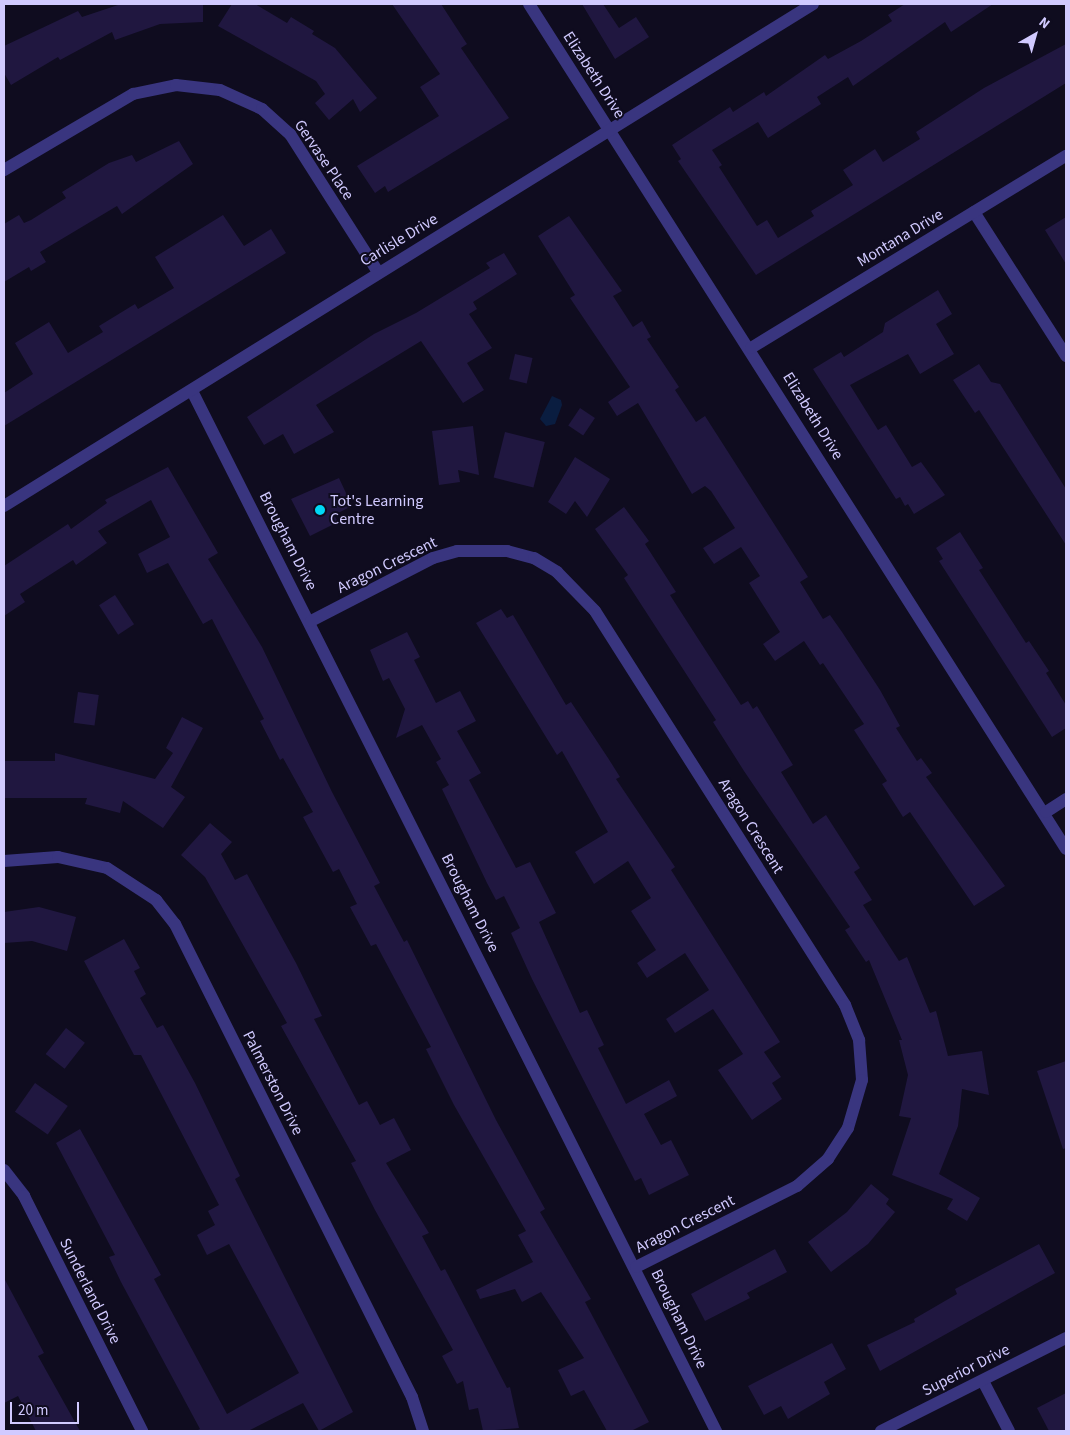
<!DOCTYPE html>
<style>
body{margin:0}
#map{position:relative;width:1070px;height:1435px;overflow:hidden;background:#0f0c1f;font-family:"Source Sans 3",sans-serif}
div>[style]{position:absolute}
.water>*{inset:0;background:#0a1d40}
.building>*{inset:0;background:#201740;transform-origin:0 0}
.minor>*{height:12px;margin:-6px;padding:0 6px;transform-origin:6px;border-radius:6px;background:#39357f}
.dots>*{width:14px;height:14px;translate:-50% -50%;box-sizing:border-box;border:2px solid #0f0c1f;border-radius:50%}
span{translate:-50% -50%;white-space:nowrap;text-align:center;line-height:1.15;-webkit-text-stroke:4px #0f0c1f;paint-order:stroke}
.street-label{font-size:16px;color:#d1caff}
.poi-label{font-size:16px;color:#d1caff}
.left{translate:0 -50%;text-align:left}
.frame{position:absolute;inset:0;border:5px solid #d1caff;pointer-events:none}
.north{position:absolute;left:1010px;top:10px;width:50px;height:50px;-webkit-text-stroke:4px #0f0c1f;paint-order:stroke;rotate:38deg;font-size:14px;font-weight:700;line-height:20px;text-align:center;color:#d1caff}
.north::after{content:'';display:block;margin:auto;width:18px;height:22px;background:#d1caff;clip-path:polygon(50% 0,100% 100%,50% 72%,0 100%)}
.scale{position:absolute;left:10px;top:1402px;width:69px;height:22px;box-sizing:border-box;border:2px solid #d1caff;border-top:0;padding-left:6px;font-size:15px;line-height:18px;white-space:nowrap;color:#d1caff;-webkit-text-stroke:4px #0f0c1f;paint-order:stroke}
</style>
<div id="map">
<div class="water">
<div style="clip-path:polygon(552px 396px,561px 400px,562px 405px,555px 424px,546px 426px,540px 419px)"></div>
</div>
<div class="building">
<div style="clip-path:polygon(121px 4px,203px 4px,203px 22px,160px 24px,115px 40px,112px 32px,60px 60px,58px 57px,11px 85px,4px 73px,4px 46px,78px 11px,82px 17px)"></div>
<div style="clip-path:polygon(232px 4px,255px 4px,287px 23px,291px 17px,314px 31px,312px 34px,335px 48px,377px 98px,360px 112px,353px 99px,329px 120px,315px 103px,325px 94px,316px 81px,218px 26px)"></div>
<div style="clip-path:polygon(392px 4px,441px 4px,467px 44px,461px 48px,509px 118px,388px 192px,385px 186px,375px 193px,357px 166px,439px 116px,420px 87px,440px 74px)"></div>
<div style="clip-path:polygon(582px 4px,603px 4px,619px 28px,636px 17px,649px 37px,615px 59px)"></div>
<div style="clip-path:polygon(905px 4px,993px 4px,951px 32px,945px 22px,853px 86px,848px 77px,817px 97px,821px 104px,768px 138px,758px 122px,712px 150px,722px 165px,719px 167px,757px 226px,767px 220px,778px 238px,814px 216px,811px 211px,853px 185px,843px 170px,875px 149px,883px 162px,920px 139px,916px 132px,984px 88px,1066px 44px,1066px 83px,756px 275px,678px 161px,681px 159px,672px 145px,730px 107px,733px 112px,764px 92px,766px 96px,825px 55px,828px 59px,861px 41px,892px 21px,888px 15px)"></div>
<div style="clip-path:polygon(179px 141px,193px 164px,122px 214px,117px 206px,40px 252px,46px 262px,31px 271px,29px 267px,4px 282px,4px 224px,19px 215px,24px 223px,31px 220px,66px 198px,62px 192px,109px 163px,132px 155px,136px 162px)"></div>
<div style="clip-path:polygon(223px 215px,244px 246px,271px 229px,286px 253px,4px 426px,4px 393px,33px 374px,15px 343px,49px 322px,68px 353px,103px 332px,99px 326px,135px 304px,138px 309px,174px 288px,155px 257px)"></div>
<div style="clip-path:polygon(569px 216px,622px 291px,613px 296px,633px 327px,642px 321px,651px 337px,647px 339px,679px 387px,675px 390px,696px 422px,705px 416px,808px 577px,800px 582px,823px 619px,830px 615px,842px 632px,880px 690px,900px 726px,896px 728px,917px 761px,921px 758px,932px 773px,926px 777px,1005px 886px,974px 906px,910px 812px,903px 817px,882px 784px,887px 781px,854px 730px,864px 724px,823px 663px,820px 665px,804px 641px,775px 661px,763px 644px,780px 632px,749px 583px,760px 576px,741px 547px,714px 564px,703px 548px,735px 528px,711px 491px,705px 486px,692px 494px,638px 403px,617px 416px,608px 402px,630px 387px,570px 298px,575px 295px,538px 236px)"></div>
<div style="clip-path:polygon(1066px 217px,1066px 264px,1045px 230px)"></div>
<div style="clip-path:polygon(504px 253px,517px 274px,473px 302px,477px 309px,469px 314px,492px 348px,467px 363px,484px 390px,463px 403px,421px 341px,316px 405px,334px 432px,294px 454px,283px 434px,264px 445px,247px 417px,374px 334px,416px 313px,490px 268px,486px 263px)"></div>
<div style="clip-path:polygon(938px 290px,952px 314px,936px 324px,954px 354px,920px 374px,908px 354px,850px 385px,878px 430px,886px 425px,912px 467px,921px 462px,945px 495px,914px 514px,908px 504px,905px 506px,900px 497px,896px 499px,813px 369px,841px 352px,844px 357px,883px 332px,885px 323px)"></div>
<div style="left:515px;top:354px;width:18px;height:26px;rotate:13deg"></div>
<div style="clip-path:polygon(979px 364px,991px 382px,1000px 384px,1066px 489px,1066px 545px,979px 410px,975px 413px,953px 380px)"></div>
<div style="left:580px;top:408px;width:18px;height:21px;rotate:34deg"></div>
<div style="clip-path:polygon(473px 426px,479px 475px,458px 470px,460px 482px,439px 485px,432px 431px)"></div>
<div style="left:505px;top:432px;width:41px;height:47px;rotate:14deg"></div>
<div style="clip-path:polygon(575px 457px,610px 479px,587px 517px,575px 501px,566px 514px,548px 502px)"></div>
<div style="clip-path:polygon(168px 467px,218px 553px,208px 559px,262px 647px,332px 792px,380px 883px,374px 886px,404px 942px,407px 940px,496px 1120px,545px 1209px,540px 1212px,591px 1299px,585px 1302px,649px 1422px,631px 1431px,607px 1431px,584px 1390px,571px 1396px,558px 1370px,584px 1358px,541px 1292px,522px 1302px,515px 1289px,480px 1299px,476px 1290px,533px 1262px,518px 1235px,526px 1231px,454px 1105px,426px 1049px,431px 1047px,376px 944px,371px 946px,350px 907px,357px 904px,339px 869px,333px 872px,303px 817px,313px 812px,283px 758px,280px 760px,260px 721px,264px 719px,212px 619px,203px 624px,168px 563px,147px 573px,138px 554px,170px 537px,151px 500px,98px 531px,107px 543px,76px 565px,73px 560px,20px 594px,25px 602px,4px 616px,4px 566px,68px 524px,71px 529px,107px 503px,105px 500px)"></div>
<div style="clip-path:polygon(339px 478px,352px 506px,334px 515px,338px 522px,310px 536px,291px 499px)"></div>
<div style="clip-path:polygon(624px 507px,649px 541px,645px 544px,676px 592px,670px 595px,706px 651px,741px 705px,748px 701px,753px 709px,757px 706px,793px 765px,781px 772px,813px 824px,826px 815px,860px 868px,854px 872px,872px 900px,863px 905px,899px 961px,907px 957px,930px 1013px,936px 1011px,948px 1056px,982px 1051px,989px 1095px,962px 1089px,958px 1126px,939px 1174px,980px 1198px,967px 1221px,947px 1209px,953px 1199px,892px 1175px,911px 1118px,899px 1116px,908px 1075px,899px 1040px,902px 1040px,869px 960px,866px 962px,845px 930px,850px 927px,744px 771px,713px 722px,716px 720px,624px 578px,628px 575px,595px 529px)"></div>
<div style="clip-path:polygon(960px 532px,983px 568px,979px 570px,1026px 643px,1029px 641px,1049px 671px,1046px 673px,1066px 705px,1066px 728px,1052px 737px,939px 561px,943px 559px,936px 548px)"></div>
<div style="left:115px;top:595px;width:35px;height:19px;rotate:57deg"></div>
<div style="clip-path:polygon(501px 609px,507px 618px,513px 615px,566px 705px,571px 702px,608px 758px,620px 777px,616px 779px,675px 867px,671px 870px,780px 1042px,764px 1052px,781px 1077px,772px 1083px,782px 1099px,752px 1120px,718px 1070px,743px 1054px,713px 1009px,675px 1033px,666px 1019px,709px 990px,685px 953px,647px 978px,637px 963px,656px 950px,631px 911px,651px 898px,628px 861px,594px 884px,575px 852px,608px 832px,562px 751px,557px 755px,476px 623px)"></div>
<div style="clip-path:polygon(407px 632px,420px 657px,414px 660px,436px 703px,460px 691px,476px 721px,457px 731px,481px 773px,469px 780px,516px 868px,530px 862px,556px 913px,539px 922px,580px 1013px,587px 1010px,604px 1045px,598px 1048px,626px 1104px,669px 1080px,677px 1096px,644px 1114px,661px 1145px,671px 1140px,689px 1175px,649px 1195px,641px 1178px,635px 1181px,532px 979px,511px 933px,520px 928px,504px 896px,496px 900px,487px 883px,442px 789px,449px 785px,436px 762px,441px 759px,422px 725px,396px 738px,405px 709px,389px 678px,383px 681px,370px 650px)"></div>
<div style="left:78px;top:692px;width:21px;height:31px;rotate:8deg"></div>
<div style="clip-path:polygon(182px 717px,203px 728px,171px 787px,185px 797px,163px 828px,123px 801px,120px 813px,85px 804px,87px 798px,4px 798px,4px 761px,55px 761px,55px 753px,155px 779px,173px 753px,166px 748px)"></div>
<div style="clip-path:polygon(210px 823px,232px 842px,221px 854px,235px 880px,247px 874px,296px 963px,322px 1016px,314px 1019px,359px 1105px,367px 1101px,380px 1125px,394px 1118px,411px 1150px,386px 1163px,429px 1233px,422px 1236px,441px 1271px,445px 1269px,507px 1388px,510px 1387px,519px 1428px,483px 1431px,478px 1408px,469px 1410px,463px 1381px,457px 1384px,442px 1356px,453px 1350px,375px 1210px,351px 1163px,356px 1161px,281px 1026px,287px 1023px,205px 877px,181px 855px)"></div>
<div style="clip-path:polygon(39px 907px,76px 917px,67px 951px,32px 941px,4px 943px,4px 912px)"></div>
<div style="clip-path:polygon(124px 939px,140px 968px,134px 971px,146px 994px,140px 998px,157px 1028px,163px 1025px,195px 1083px,240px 1176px,235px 1179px,353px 1412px,319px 1431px,303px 1403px,248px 1431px,196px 1431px,200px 1429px,121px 1282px,109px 1257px,115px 1255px,56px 1143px,80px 1129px,161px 1275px,154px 1279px,227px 1414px,299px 1373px,229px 1244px,207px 1255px,197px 1235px,215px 1225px,208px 1211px,219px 1205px,141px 1055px,134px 1055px,84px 961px)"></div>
<div style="left:66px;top:1028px;width:24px;height:33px;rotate:38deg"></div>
<div style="clip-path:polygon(1066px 1061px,1066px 1148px,1063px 1149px,1037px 1071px)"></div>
<div style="left:35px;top:1083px;width:40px;height:35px;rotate:35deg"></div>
<div style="clip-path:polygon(871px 1184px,889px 1199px,886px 1204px,895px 1212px,868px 1244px,831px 1272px,808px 1242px,847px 1212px)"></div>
<div style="clip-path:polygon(1039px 1244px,1055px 1273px,880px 1371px,867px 1345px,915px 1322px,914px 1319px,957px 1294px,955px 1289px)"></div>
<div style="clip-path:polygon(775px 1249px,787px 1272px,747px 1293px,750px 1298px,705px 1321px,691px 1294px)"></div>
<div style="clip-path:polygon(4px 1278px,44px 1353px,38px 1356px,80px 1431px,36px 1431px,18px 1396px,4px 1403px)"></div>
<div style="clip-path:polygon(832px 1343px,846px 1369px,824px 1382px,830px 1394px,788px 1419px,781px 1406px,764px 1415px,748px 1386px)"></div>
<div style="clip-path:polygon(1066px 1393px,1066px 1431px,1049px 1431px,1037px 1408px)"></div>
</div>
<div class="minor">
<div style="left:529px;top:4px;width:1001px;rotate:57.56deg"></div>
<div style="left:4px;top:170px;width:150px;rotate:-30.5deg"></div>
<div style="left:133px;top:94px;width:44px;rotate:-11.8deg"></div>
<div style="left:176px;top:85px;width:44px;rotate:6.5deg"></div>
<div style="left:220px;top:90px;width:46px;rotate:24.3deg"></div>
<div style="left:262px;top:109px;width:38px;rotate:42deg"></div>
<div style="left:290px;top:134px;width:164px;rotate:57.5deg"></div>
<div style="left:974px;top:212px;width:171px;rotate:57.4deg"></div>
<div style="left:751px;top:348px;width:369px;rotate:-31.4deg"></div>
<div style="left:192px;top:391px;width:1165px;rotate:63.26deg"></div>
<div style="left:4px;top:506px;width:952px;rotate:-31.82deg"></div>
<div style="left:311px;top:621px;width:137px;rotate:-27.3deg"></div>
<div style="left:433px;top:558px;width:25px;rotate:-16deg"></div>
<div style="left:457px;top:551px;width:50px"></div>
<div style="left:507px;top:551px;width:28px;rotate:15deg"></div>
<div style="left:534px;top:558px;width:27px;rotate:31deg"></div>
<div style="left:557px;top:572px;width:54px;rotate:45.7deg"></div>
<div style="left:595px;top:611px;width:467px;rotate:57.6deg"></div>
<div style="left:845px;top:1005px;width:38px;rotate:68deg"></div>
<div style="left:859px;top:1040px;width:40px;rotate:85.7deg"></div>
<div style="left:862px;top:1080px;width:50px;rotate:106.3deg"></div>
<div style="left:848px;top:1128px;width:37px;rotate:123deg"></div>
<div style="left:828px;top:1159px;width:41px;rotate:138.9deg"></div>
<div style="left:797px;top:1186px;width:180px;rotate:153.3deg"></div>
<div style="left:1046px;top:812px;width:24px;rotate:-33deg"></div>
<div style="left:4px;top:861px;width:54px;rotate:-4.2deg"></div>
<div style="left:58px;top:857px;width:50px;rotate:12.7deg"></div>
<div style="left:107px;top:868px;width:59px;rotate:33.1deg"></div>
<div style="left:156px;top:900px;width:31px;rotate:52deg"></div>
<div style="left:175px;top:924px;width:529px;rotate:63.39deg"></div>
<div style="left:412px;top:1397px;width:36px;rotate:72deg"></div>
<div style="left:4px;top:1170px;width:33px;rotate:52deg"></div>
<div style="left:24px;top:1196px;width:263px;rotate:63.3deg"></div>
<div style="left:983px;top:1381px;width:56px;rotate:62.5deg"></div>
<div style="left:881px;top:1431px;width:207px;rotate:-26.7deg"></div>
</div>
<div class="dots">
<div style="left:320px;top:510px;background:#00d8f5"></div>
</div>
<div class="street-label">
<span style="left:594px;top:75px;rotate:57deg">Elizabeth Drive</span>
<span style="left:324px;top:160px;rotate:56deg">Gervase Place</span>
<span style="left:900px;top:238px;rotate:-31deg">Montana Drive</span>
<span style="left:399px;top:240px;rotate:-31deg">Carlisle Drive</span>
<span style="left:813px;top:416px;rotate:58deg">Elizabeth Drive</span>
<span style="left:288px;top:541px;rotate:63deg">Brougham Drive</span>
<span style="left:387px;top:565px;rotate:-26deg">Aragon Crescent</span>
<span style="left:751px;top:826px;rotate:58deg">Aragon Crescent</span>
<span style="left:470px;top:903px;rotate:63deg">Brougham Drive</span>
<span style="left:273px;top:1083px;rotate:63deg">Palmerston Drive</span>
<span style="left:685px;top:1224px;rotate:-27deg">Aragon Crescent</span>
<span style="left:90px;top:1291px;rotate:63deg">Sunderland Drive</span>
<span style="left:679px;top:1319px;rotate:64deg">Brougham Drive</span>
<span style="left:966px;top:1370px;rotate:-27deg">Superior Drive</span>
</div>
<div class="poi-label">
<span class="left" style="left:330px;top:510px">Tot's Learning<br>Centre</span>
</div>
<div class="frame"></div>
<div class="north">N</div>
<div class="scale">20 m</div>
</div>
